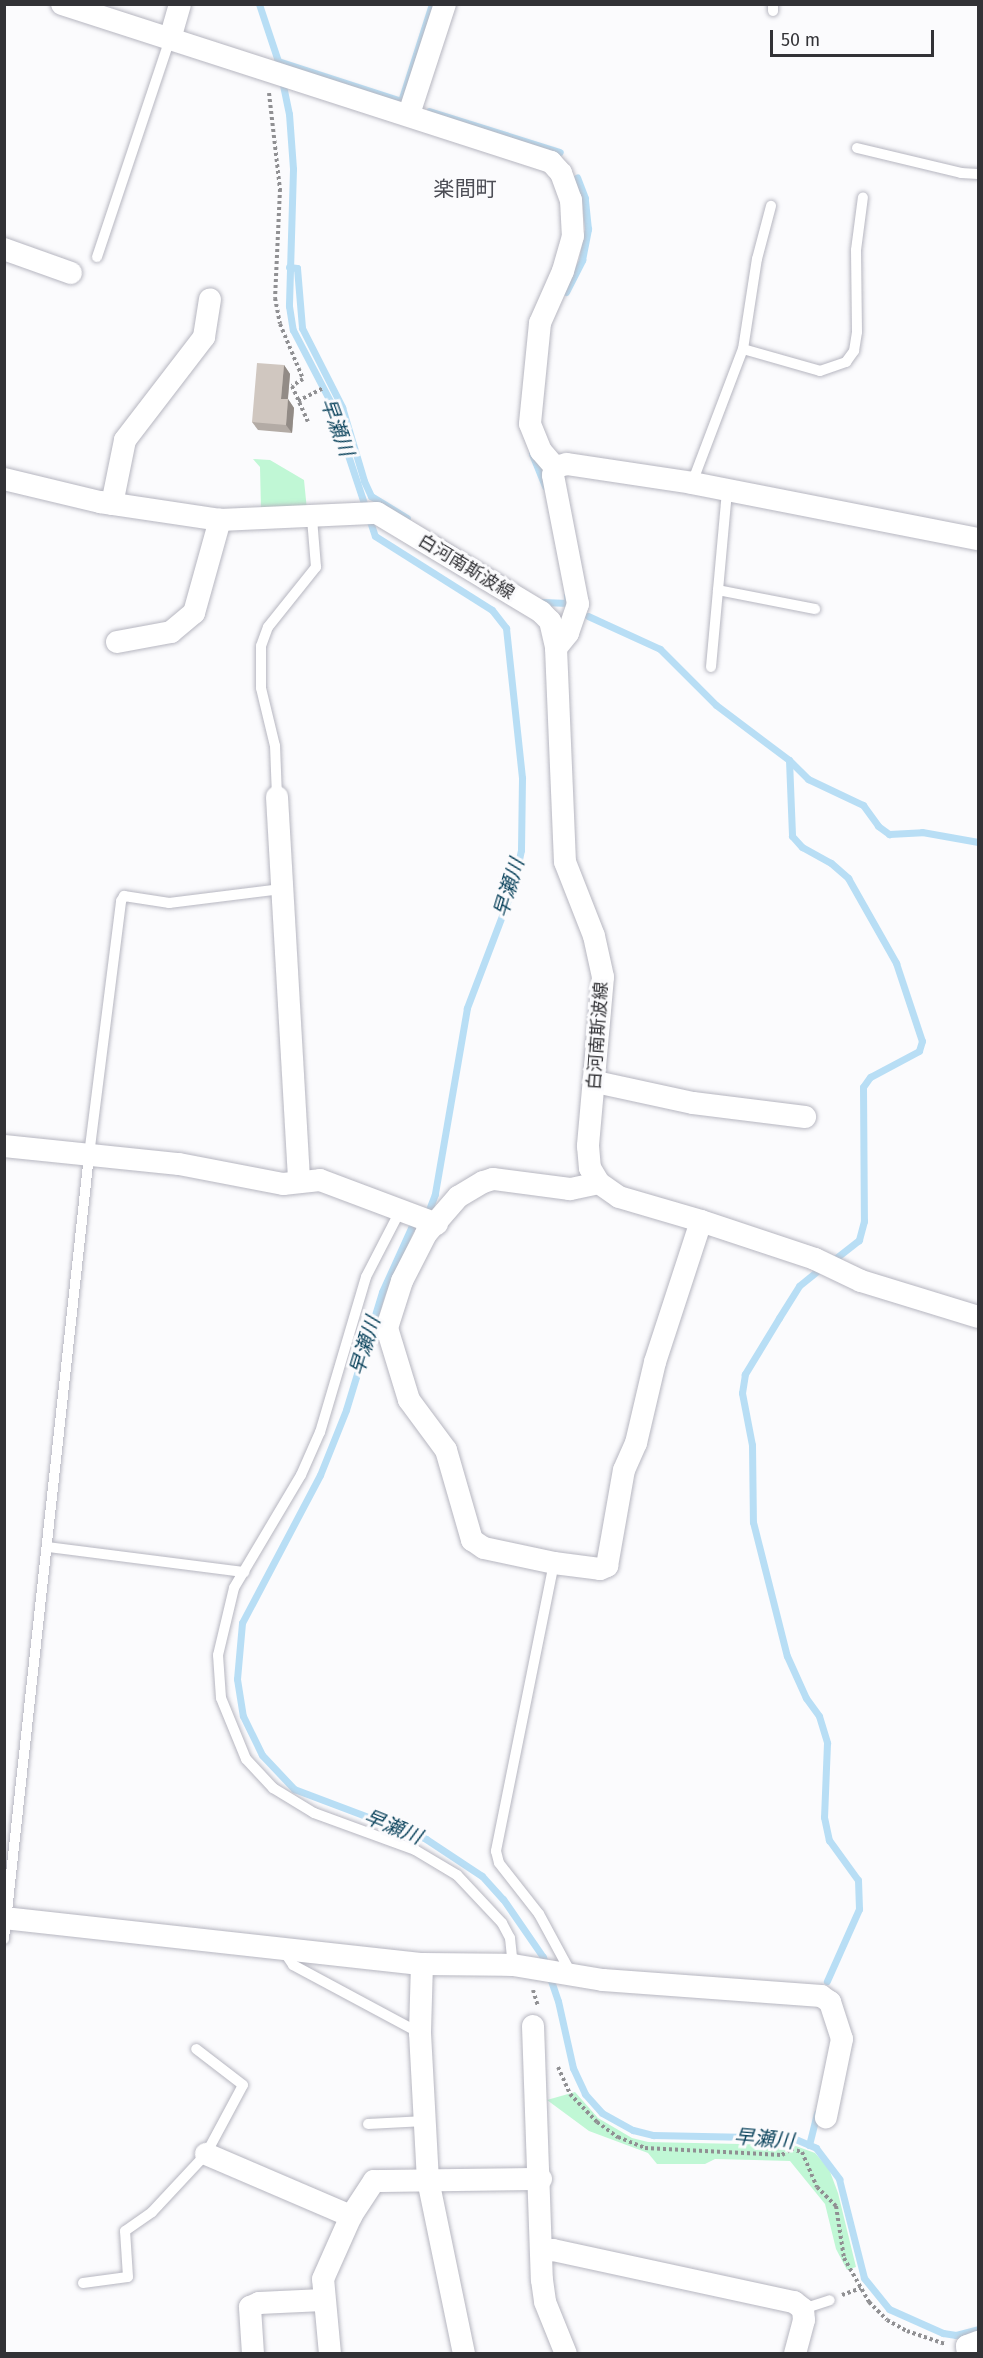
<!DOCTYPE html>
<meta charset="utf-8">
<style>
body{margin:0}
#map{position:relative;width:983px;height:2358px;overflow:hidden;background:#fbfbfd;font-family:"Fira Sans","Noto Sans JP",sans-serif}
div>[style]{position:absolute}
.green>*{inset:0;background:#c0f7d5}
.stream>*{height:7px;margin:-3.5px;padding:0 3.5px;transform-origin:3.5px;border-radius:3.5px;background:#b8def5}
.path>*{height:4px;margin-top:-2px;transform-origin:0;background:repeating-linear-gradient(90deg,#909093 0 3px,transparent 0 6px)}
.roads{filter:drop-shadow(0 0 2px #b6b6c0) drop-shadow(0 0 2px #b6b6c0)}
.service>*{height:10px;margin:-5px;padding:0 5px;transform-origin:5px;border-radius:5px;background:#fff}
.minor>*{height:22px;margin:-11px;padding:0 11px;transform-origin:11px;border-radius:11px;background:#fff}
.wall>*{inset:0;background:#b3aba5}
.shaded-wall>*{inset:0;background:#928b86}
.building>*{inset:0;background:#d0c7c0}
span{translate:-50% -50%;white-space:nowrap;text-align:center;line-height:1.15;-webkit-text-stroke:6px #fbfbfd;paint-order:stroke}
.street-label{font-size:18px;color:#323236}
.water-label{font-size:20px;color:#0b435c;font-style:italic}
.quarter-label{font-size:21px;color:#4d4e56}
.frame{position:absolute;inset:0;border:6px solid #323236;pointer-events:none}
.scale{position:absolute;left:770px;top:30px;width:164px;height:27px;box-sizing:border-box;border:3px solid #323236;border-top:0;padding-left:8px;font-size:18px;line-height:21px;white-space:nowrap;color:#323236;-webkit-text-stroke:4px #fbfbfd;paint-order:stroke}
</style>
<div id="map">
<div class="green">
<div style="clip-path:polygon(253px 459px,270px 460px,304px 480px,307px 510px,261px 510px,260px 467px)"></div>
<div style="clip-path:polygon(575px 2092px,598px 2118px,632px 2138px,648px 2142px,793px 2145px,815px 2153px,829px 2169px,838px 2193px,856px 2267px,847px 2270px,836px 2249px,825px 2204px,790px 2161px,715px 2159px,705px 2164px,657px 2164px,648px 2153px,589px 2131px,547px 2100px)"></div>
</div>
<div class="stream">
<div style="left:259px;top:4px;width:60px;rotate:71.6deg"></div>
<div style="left:278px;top:61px;width:54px;rotate:78.3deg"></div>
<div style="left:289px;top:114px;width:55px;rotate:85.8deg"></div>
<div style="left:293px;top:169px;width:137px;rotate:91.7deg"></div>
<div style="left:289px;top:306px;width:24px;rotate:81deg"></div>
<div style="left:293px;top:330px;width:80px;rotate:62.5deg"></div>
<div style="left:330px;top:401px;width:142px;rotate:71.6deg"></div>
<div style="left:375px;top:536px;width:138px;rotate:32.3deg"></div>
<div style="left:492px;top:610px;width:23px;rotate:52deg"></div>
<div style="left:506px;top:628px;width:151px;rotate:83.9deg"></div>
<div style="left:522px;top:778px;width:72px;rotate:90.8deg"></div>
<div style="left:521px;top:850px;width:35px;rotate:102deg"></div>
<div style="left:514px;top:884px;width:133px;rotate:110.8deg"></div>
<div style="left:467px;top:1008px;width:189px;rotate:99.8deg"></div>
<div style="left:435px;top:1194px;width:17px;rotate:111deg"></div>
<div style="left:429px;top:1210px;width:25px;rotate:135deg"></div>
<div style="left:411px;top:1228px;width:70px;rotate:114.4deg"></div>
<div style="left:382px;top:1292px;width:123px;rotate:107deg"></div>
<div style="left:346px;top:1410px;width:70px;rotate:111.8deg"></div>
<div style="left:320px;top:1475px;width:167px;rotate:117.8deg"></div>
<div style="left:242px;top:1623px;width:56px;rotate:95.1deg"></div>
<div style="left:237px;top:1679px;width:37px;rotate:81deg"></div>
<div style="left:243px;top:1716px;width:43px;rotate:64deg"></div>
<div style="left:262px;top:1755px;width:47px;rotate:46.7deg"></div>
<div style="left:294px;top:1789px;width:141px;rotate:20.7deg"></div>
<div style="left:426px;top:1839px;width:67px;rotate:33.5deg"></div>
<div style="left:482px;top:1876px;width:31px;rotate:48deg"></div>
<div style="left:503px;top:1899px;width:70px;rotate:55.4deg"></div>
<div style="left:543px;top:1957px;width:46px;rotate:71.2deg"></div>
<div style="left:558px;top:2001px;width:69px;rotate:77.4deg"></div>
<div style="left:573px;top:2068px;width:29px;rotate:65deg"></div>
<div style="left:585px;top:2094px;width:25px;rotate:48deg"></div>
<div style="left:602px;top:2113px;width:35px;rotate:29deg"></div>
<div style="left:633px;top:2130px;width:21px;rotate:14deg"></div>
<div style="left:653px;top:2135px;width:140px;rotate:1.2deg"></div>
<div style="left:793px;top:2138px;width:25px;rotate:23deg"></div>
<div style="left:816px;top:2148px;width:39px;rotate:53deg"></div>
<div style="left:839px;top:2179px;width:102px;rotate:75.8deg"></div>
<div style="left:864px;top:2278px;width:40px;rotate:51deg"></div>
<div style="left:889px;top:2309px;width:59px;rotate:24deg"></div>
<div style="left:943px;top:2333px;width:13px;rotate:9deg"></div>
<div style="left:956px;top:2335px;width:23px;rotate:-15deg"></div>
<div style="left:278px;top:61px;width:129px;rotate:18deg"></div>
<div style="left:401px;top:101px;width:102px;rotate:-72.3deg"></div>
<div style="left:429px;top:111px;width:137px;rotate:17.4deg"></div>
<div style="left:289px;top:267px;width:8px;rotate:7deg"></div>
<div style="left:297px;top:268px;width:60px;rotate:85.2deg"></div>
<div style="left:302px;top:328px;width:89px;rotate:63.1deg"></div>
<div style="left:342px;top:407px;width:77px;rotate:73.4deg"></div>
<div style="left:364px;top:481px;width:17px;rotate:65deg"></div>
<div style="left:371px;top:496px;width:42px;rotate:31.4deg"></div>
<div style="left:566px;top:292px;width:36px;rotate:-63deg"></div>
<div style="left:582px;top:260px;width:32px;rotate:-79deg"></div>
<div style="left:588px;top:229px;width:31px;rotate:-96deg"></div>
<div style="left:585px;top:198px;width:22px;rotate:-111deg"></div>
<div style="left:532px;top:454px;width:35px;rotate:68deg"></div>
<div style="left:542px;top:602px;width:26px;rotate:2deg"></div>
<div style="left:568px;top:603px;width:7px;rotate:-98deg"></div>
<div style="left:588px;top:616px;width:79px;rotate:24.6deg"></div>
<div style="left:660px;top:649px;width:79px;rotate:45deg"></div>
<div style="left:716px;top:705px;width:91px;rotate:37deg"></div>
<div style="left:789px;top:760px;width:76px;rotate:87.7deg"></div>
<div style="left:792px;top:836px;width:15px;rotate:48deg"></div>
<div style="left:802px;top:847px;width:33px;rotate:29deg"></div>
<div style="left:831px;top:863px;width:23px;rotate:41deg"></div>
<div style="left:848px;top:878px;width:98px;rotate:60.5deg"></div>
<div style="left:896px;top:963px;width:82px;rotate:71.6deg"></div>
<div style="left:922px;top:1041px;width:10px;rotate:107deg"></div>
<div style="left:919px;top:1051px;width:55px;rotate:152deg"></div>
<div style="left:870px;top:1077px;width:12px;rotate:125deg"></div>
<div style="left:863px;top:1087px;width:134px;rotate:89.6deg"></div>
<div style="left:864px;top:1221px;width:20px;rotate:105deg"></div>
<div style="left:859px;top:1240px;width:36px;rotate:142deg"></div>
<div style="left:789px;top:760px;width:27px;rotate:45deg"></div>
<div style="left:808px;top:779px;width:61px;rotate:25.3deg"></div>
<div style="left:863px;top:805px;width:26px;rotate:54deg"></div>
<div style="left:878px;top:826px;width:14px;rotate:36deg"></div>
<div style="left:889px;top:834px;width:33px;rotate:-3deg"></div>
<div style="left:922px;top:832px;width:57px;rotate:10.1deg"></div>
<div style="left:821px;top:1268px;width:28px;rotate:141deg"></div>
<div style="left:799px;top:1286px;width:38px;rotate:122deg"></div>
<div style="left:779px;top:1318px;width:66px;rotate:121.3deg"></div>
<div style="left:745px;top:1374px;width:19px;rotate:99deg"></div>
<div style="left:742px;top:1393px;width:53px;rotate:79.1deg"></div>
<div style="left:752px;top:1445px;width:77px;rotate:89.3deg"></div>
<div style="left:753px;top:1522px;width:138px;rotate:75.8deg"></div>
<div style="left:787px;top:1656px;width:46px;rotate:65.7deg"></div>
<div style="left:806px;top:1698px;width:22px;rotate:54deg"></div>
<div style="left:819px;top:1716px;width:28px;rotate:73deg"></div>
<div style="left:827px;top:1743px;width:74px;rotate:92.3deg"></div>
<div style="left:824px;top:1817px;width:24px;rotate:78deg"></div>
<div style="left:829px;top:1840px;width:49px;rotate:54.1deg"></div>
<div style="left:858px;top:1880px;width:29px;rotate:88deg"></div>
<div style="left:859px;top:1909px;width:79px;rotate:114deg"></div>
<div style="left:809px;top:2145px;width:33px;rotate:-76deg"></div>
</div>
<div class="path">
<div style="left:269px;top:93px;width:97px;rotate:83.5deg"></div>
<div style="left:280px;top:189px;width:109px;rotate:92.6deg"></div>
<div style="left:275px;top:298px;width:26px;rotate:79deg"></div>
<div style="left:280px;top:324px;width:60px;rotate:67.3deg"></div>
<div style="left:303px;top:379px;width:13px;rotate:148deg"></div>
<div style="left:292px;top:386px;width:39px;rotate:66deg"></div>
<div style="left:298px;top:401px;width:29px;rotate:-27deg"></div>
<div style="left:533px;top:1990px;width:17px;rotate:73deg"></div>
<div style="left:558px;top:2067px;width:30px;rotate:66deg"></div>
<div style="left:570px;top:2094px;width:39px;rotate:46deg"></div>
<div style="left:597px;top:2122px;width:26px;rotate:36deg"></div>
<div style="left:618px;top:2137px;width:29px;rotate:22deg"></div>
<div style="left:645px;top:2148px;width:137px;rotate:2.9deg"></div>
<div style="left:782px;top:2155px;width:11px;rotate:-34deg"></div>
<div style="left:791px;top:2149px;width:11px;rotate:15deg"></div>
<div style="left:802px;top:2152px;width:38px;rotate:67deg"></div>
<div style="left:817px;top:2187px;width:27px;rotate:45deg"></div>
<div style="left:836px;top:2206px;width:53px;rotate:81.3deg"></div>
<div style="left:844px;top:2258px;width:51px;rotate:60.4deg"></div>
<div style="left:869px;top:2302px;width:25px;rotate:45deg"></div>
<div style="left:887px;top:2320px;width:23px;rotate:29deg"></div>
<div style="left:907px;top:2331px;width:40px;rotate:18.9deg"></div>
<div style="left:842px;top:2295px;width:20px;rotate:-20deg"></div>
</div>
<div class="roads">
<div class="service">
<div style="left:773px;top:4px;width:7px;rotate:90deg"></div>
<div style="left:857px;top:148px;width:107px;rotate:13.5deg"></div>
<div style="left:961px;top:173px;width:17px;rotate:3deg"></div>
<div style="left:97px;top:257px;width:230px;rotate:-71.5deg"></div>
<div style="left:743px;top:349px;width:80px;rotate:15.9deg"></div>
<div style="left:820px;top:371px;width:28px;rotate:-19deg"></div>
<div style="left:846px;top:362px;width:14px;rotate:-54deg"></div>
<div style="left:854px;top:351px;width:19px;rotate:-81deg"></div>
<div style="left:857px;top:332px;width:82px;rotate:-90.7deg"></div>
<div style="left:856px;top:250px;width:53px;rotate:-82.5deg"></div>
<div style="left:692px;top:483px;width:143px;rotate:-69.2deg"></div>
<div style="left:743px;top:349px;width:91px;rotate:-81.2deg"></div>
<div style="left:757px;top:259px;width:55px;rotate:-75.2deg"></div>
<div style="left:718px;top:590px;width:99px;rotate:11.1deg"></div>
<div style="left:711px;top:667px;width:178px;rotate:-84.8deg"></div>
<div style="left:277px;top:797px;width:51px;rotate:-92.2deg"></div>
<div style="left:275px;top:746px;width:60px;rotate:-103.6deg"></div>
<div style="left:261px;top:688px;width:42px;rotate:-90deg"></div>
<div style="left:261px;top:646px;width:20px;rotate:-70deg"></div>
<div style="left:268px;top:627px;width:77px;rotate:-51.3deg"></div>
<div style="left:316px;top:567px;width:49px;rotate:-94.7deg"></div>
<div style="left:400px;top:1211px;width:74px;rotate:117.3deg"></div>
<div style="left:366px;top:1277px;width:162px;rotate:106.5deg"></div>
<div style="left:320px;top:1432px;width:47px;rotate:113.8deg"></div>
<div style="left:301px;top:1475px;width:131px;rotate:120.7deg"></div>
<div style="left:234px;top:1588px;width:69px;rotate:103.4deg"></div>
<div style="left:218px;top:1655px;width:43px;rotate:86deg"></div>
<div style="left:221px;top:1698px;width:66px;rotate:67.7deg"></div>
<div style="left:246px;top:1759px;width:40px;rotate:47deg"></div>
<div style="left:273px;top:1788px;width:48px;rotate:31.4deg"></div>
<div style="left:314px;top:1813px;width:108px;rotate:20.1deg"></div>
<div style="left:415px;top:1850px;width:49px;rotate:30.8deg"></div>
<div style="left:457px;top:1875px;width:66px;rotate:46.8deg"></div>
<div style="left:502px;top:1923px;width:17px;rotate:62deg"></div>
<div style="left:510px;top:1938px;width:27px;rotate:84deg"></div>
<div style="left:48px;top:1547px;width:198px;rotate:7.3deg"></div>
<div style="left:554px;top:1563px;width:294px;rotate:101.4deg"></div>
<div style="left:496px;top:1851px;width:12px;rotate:76deg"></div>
<div style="left:499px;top:1863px;width:65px;rotate:51.9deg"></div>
<div style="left:539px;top:1914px;width:69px;rotate:61.6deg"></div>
<div style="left:4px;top:1939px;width:789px;rotate:-83.81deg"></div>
<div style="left:89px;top:1155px;width:256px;rotate:-82.8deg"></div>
<div style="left:121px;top:901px;width:6px;rotate:-59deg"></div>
<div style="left:124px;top:896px;width:46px;rotate:8.8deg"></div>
<div style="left:169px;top:903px;width:113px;rotate:-7.1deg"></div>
<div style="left:283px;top:1950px;width:18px;rotate:56deg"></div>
<div style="left:293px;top:1965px;width:144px;rotate:28.2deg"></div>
<div style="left:368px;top:2124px;width:57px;rotate:-3deg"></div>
<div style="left:83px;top:2283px;width:45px;rotate:-7.6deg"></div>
<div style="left:128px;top:2277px;width:46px;rotate:-93.7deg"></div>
<div style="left:125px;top:2231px;width:33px;rotate:-35deg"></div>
<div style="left:152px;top:2212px;width:79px;rotate:-47deg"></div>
<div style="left:206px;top:2154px;width:78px;rotate:-61.8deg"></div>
<div style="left:243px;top:2085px;width:59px;rotate:-142.5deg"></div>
<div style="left:803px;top:2309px;width:28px;rotate:-18deg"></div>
</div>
<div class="minor">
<div style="left:62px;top:4px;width:514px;rotate:17.91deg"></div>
<div style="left:551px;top:162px;width:15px;rotate:48deg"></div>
<div style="left:561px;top:173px;width:29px;rotate:70deg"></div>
<div style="left:571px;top:200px;width:36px;rotate:87deg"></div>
<div style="left:573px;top:236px;width:36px;rotate:106deg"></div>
<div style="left:563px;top:271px;width:57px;rotate:113.9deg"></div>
<div style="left:540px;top:323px;width:101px;rotate:95.7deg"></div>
<div style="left:530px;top:424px;width:29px;rotate:68deg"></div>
<div style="left:541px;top:451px;width:21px;rotate:49deg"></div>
<div style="left:170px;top:39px;width:36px;rotate:-74deg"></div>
<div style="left:409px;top:114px;width:116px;rotate:-71.9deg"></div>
<div style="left:4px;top:249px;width:71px;rotate:19.7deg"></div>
<div style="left:4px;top:479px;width:99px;rotate:13.5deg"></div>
<div style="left:100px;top:502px;width:121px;rotate:8.5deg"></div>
<div style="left:220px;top:520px;width:157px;rotate:-2.6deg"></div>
<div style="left:377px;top:513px;width:192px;rotate:31.1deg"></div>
<div style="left:541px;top:612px;width:13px;rotate:45deg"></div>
<div style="left:550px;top:621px;width:28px;rotate:77deg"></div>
<div style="left:556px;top:648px;width:214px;rotate:87.6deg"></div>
<div style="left:565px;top:862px;width:79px;rotate:68.6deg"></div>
<div style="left:594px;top:936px;width:42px;rotate:77.6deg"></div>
<div style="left:603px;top:977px;width:170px;rotate:95.1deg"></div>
<div style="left:588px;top:1146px;width:22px;rotate:85deg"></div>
<div style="left:590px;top:1168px;width:17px;rotate:59deg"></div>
<div style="left:599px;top:1183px;width:24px;rotate:35deg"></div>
<div style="left:619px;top:1197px;width:85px;rotate:16.3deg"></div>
<div style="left:701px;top:1221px;width:120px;rotate:18.4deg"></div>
<div style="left:815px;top:1259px;width:51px;rotate:25.6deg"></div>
<div style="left:861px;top:1281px;width:122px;rotate:17.1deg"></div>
<div style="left:112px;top:504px;width:65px;rotate:-78.5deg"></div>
<div style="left:125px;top:440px;width:130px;rotate:-52.5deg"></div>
<div style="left:204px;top:337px;width:38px;rotate:-81deg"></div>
<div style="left:117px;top:642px;width:55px;rotate:-10.5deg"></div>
<div style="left:171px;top:632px;width:30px;rotate:-40deg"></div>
<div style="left:194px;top:613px;width:97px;rotate:-74.4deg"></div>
<div style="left:556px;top:648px;width:19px;rotate:-51deg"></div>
<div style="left:568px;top:633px;width:31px;rotate:-71deg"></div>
<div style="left:578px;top:604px;width:131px;rotate:-101deg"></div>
<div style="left:553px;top:475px;width:8px;rotate:-76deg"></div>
<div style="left:555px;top:467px;width:12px;rotate:-14deg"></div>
<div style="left:567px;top:464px;width:126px;rotate:8.6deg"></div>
<div style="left:692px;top:483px;width:291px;rotate:11.1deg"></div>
<div style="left:277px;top:797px;width:385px;rotate:86.7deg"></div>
<div style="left:596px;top:1082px;width:99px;rotate:12.2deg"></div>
<div style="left:693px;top:1103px;width:113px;rotate:7.1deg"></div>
<div style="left:4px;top:1146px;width:176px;rotate:5.9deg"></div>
<div style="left:179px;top:1164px;width:106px;rotate:10.9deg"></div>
<div style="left:283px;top:1184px;width:37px;rotate:-6deg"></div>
<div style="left:320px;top:1180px;width:125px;rotate:20.6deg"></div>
<div style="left:599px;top:1183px;width:30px;rotate:168deg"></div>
<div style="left:570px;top:1189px;width:78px;rotate:-172.6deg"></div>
<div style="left:493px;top:1179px;width:10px;rotate:163deg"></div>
<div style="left:483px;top:1182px;width:29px;rotate:149deg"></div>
<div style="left:458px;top:1197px;width:49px;rotate:130.9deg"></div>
<div style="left:426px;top:1234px;width:53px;rotate:117.1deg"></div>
<div style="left:402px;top:1281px;width:49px;rotate:107.7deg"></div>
<div style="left:387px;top:1328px;width:75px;rotate:73deg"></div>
<div style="left:409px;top:1400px;width:62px;rotate:53.5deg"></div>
<div style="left:446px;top:1450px;width:94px;rotate:73.9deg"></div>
<div style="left:472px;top:1540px;width:14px;rotate:34deg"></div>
<div style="left:484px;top:1548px;width:72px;rotate:12.1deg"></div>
<div style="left:554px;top:1563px;width:46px;rotate:7.4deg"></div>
<div style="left:600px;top:1569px;width:8px;rotate:-23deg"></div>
<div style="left:607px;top:1566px;width:97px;rotate:-80deg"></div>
<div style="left:624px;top:1470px;width:30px;rotate:-66deg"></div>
<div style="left:636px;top:1443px;width:83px;rotate:-76.8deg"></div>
<div style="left:655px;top:1362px;width:148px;rotate:-71.9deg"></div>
<div style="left:4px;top:1918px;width:421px;rotate:6.3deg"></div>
<div style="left:422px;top:1964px;width:91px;rotate:0.6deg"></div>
<div style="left:513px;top:1965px;width:91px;rotate:9.5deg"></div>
<div style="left:603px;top:1980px;width:219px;rotate:4.2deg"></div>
<div style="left:821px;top:1996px;width:11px;rotate:34deg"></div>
<div style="left:830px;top:2002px;width:39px;rotate:72deg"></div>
<div style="left:842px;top:2039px;width:80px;rotate:101.6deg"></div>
<div style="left:422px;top:1964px;width:69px;rotate:91.7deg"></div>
<div style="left:420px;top:2033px;width:147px;rotate:86.9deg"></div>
<div style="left:428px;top:2180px;width:178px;rotate:78.3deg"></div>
<div style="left:533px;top:2026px;width:254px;rotate:88deg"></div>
<div style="left:542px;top:2280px;width:22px;rotate:82deg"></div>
<div style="left:545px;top:2302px;width:56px;rotate:68deg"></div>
<div style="left:206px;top:2154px;width:158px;rotate:23.2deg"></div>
<div style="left:541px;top:2252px;width:12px;rotate:-9deg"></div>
<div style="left:553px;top:2250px;width:247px;rotate:12.2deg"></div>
<div style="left:794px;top:2302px;width:11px;rotate:38deg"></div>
<div style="left:803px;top:2309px;width:11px;rotate:85deg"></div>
<div style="left:804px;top:2320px;width:35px;rotate:105deg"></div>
<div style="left:253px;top:2354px;width:47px;rotate:-93.7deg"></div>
<div style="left:250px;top:2307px;width:10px;rotate:-24deg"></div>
<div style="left:259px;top:2303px;width:64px;rotate:-2.7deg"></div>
<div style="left:330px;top:2354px;width:75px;rotate:-95.3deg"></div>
<div style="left:323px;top:2279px;width:69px;rotate:-66deg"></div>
<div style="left:351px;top:2216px;width:42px;rotate:-56.7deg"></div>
<div style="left:374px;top:2181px;width:167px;rotate:-0.7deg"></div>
<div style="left:968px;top:2354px;width:8px;rotate:-97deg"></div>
<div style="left:967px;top:2346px;width:12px;rotate:-20deg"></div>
</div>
</div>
<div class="wall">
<div style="clip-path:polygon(284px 365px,290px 374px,288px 399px,294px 408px,292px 433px,258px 430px,252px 422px)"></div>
</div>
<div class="shaded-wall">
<div style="clip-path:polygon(284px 365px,290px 374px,287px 407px,281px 399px)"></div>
<div style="clip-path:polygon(288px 399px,294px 408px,292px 433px,286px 425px)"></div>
</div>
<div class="building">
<div style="clip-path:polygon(257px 363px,284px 365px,281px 399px,288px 399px,286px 425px,252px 422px)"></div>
</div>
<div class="street-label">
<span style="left:466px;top:567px;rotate:31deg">白河南斯波線</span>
<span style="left:598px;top:1036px;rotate:-86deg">白河南斯波線</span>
</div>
<div class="water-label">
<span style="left:337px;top:427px;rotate:70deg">早瀬川</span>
<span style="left:509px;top:888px;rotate:-73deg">早瀬川</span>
<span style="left:365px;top:1346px;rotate:-73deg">早瀬川</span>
<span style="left:393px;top:1827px;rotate:22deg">早瀬川</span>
<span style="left:764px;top:2139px;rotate:5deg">早瀬川</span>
</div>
<div class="quarter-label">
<span style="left:465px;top:189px">楽間町</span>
</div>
<div class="frame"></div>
<div class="scale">50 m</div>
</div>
